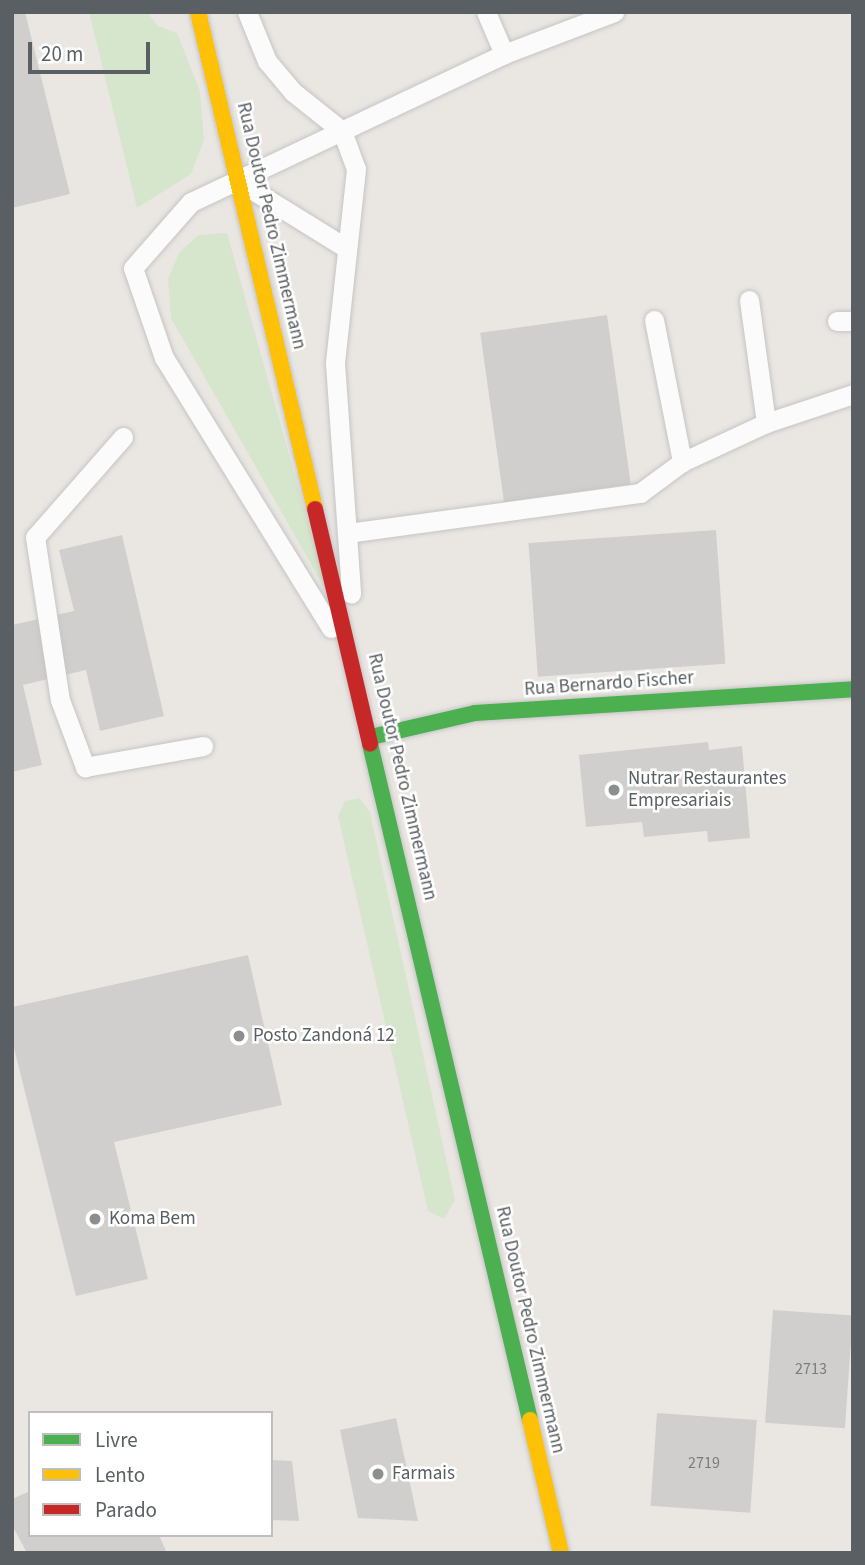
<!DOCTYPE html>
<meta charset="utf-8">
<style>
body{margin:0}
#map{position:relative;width:865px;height:1565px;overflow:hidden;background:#eae7e3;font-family:"Source Sans 3",sans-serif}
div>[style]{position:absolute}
.green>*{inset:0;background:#d6e6cc}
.building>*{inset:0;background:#d1cfcd;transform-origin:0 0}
.roads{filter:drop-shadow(0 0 2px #c5c5c4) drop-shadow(0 0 2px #c5c5c4)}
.lane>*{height:19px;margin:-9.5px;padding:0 9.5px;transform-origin:9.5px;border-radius:9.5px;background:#fcfbfb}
.fast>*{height:16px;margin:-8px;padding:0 8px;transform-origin:8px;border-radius:8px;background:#4caf50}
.slow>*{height:16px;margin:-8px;padding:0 8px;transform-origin:8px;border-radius:8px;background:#ffc107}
.jam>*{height:16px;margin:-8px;padding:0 8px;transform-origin:8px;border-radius:8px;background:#c62828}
.dots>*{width:19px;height:19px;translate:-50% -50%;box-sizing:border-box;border:4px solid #fff;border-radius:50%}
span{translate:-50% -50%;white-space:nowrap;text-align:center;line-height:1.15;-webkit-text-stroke:5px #fff;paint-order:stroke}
.number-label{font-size:16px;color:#787c7e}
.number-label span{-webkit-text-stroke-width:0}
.street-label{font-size:19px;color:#595f62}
.poi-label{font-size:19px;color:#595f62}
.left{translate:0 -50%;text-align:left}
.frame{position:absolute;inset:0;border:14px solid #595f62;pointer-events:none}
.legend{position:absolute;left:28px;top:1411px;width:245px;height:126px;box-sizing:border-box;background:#fff;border:2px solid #bdbfc0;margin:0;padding:9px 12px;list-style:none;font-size:21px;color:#595f62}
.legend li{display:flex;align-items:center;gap:14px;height:35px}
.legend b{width:35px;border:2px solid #bdbfc0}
.scale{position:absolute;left:28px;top:42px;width:122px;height:32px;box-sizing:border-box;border:4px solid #595f62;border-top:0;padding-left:9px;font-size:21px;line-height:24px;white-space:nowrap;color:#595f62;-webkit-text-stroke:5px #fff;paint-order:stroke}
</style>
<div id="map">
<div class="green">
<div style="clip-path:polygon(89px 12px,147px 12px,158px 26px,177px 33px,200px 91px,204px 140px,191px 174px,137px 208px)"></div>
<div style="clip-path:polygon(227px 233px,328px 594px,171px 318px,168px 279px,179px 253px,198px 235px)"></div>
<div style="clip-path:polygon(359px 798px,370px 812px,455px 1200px,444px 1219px,428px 1211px,338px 816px,345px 801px)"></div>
</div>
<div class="building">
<div style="clip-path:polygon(12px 12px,25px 12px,70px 194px,12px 208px)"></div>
<div style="left:607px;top:315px;width:171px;height:128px;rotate:82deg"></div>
<div style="left:716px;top:530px;width:134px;height:188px;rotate:86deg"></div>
<div style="clip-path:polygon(122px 535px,164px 716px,100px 731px,86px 670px,23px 685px,42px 765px,12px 772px,12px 625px,74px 611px,59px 550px)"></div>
<div style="clip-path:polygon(708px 742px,709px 750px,742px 746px,750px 838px,708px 842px,707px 831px,644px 837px,642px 822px,586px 827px,579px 755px)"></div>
<div style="clip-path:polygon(248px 955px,282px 1105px,114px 1142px,148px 1279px,76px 1296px,12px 1040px,12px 1007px)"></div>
<div style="left:773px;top:1310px;width:80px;height:113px;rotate:4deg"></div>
<div style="left:657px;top:1413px;width:100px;height:93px;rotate:4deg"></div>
<div style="clip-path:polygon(396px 1418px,418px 1521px,358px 1518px,340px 1430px)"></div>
<div style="clip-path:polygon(271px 1460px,292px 1461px,299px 1521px,271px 1520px)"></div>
<div style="clip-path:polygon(30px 1491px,30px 1535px,159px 1535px,167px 1553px,27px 1553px,12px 1525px,12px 1499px)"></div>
</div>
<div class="roads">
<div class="lane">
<div style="left:247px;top:12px;width:53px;rotate:67.8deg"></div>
<div style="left:267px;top:61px;width:40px;rotate:50deg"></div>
<div style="left:293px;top:92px;width:63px;rotate:38.5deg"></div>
<div style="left:342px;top:131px;width:40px;rotate:69.8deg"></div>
<div style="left:356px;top:169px;width:195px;rotate:96.2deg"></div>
<div style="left:335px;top:363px;width:231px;rotate:86deg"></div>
<div style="left:486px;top:12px;width:46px;rotate:66.8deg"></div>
<div style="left:238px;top:181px;width:127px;rotate:31.8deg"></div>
<div style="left:749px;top:300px;width:124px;rotate:82.1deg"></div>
<div style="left:654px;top:320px;width:145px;rotate:78.8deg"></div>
<div style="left:837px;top:321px;width:16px"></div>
<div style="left:123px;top:437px;width:133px;rotate:131.3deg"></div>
<div style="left:35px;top:537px;width:165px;rotate:81.3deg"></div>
<div style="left:60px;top:700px;width:72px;rotate:69.5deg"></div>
<div style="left:85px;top:767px;width:120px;rotate:-10.1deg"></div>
<div style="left:347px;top:533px;width:296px;rotate:-7.8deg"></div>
<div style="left:640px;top:493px;width:52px;rotate:-36.4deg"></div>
<div style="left:682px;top:462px;width:93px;rotate:-24.9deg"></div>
<div style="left:766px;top:423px;width:92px;rotate:-18.4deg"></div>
<div style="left:331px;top:628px;width:317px;rotate:-121.7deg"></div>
<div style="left:164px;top:358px;width:95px;rotate:-109deg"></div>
<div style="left:133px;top:268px;width:88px;rotate:-48.7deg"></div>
<div style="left:191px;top:202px;width:346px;rotate:-25.3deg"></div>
<div style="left:504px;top:54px;width:118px;rotate:-20.9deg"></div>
</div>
<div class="fast">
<div style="left:371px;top:737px;width:107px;rotate:-13deg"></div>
<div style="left:475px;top:713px;width:379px;rotate:-3.6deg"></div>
<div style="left:370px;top:744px;width:695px;rotate:76.68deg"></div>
</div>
<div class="slow">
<div style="left:198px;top:12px;width:511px;rotate:76.75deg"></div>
<div style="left:530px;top:1420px;width:137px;rotate:76.9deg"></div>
</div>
<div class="jam">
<div style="left:315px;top:509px;width:241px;rotate:76.8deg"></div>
</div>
</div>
<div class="dots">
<div style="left:614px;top:790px;background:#8c8f8f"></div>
<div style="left:239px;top:1036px;background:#8c8f8f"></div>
<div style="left:95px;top:1219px;background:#8c8f8f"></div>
<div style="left:378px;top:1474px;background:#8c8f8f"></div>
</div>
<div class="number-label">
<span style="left:811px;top:1369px">2713</span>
<span style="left:704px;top:1463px">2719</span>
</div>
<div class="street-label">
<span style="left:271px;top:226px;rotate:77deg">Rua Doutor Pedro Zimmermann</span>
<span style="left:609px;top:684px;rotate:-4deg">Rua Bernardo Fischer</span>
<span style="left:402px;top:777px;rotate:77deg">Rua Doutor Pedro Zimmermann</span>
<span style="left:530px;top:1330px;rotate:77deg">Rua Doutor Pedro Zimmermann</span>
</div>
<div class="poi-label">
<span class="left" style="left:628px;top:790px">Nutrar Restaurantes<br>Empresariais</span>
<span class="left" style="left:253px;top:1036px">Posto Zandoná 12</span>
<span class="left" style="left:109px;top:1219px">Koma Bem</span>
<span class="left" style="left:392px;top:1474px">Farmais</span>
</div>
<div class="frame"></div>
<ul class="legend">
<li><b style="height:9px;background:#4caf50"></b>Livre</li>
<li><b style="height:9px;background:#ffc107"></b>Lento</li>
<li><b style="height:9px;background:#c62828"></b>Parado</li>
</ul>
<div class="scale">20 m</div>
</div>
